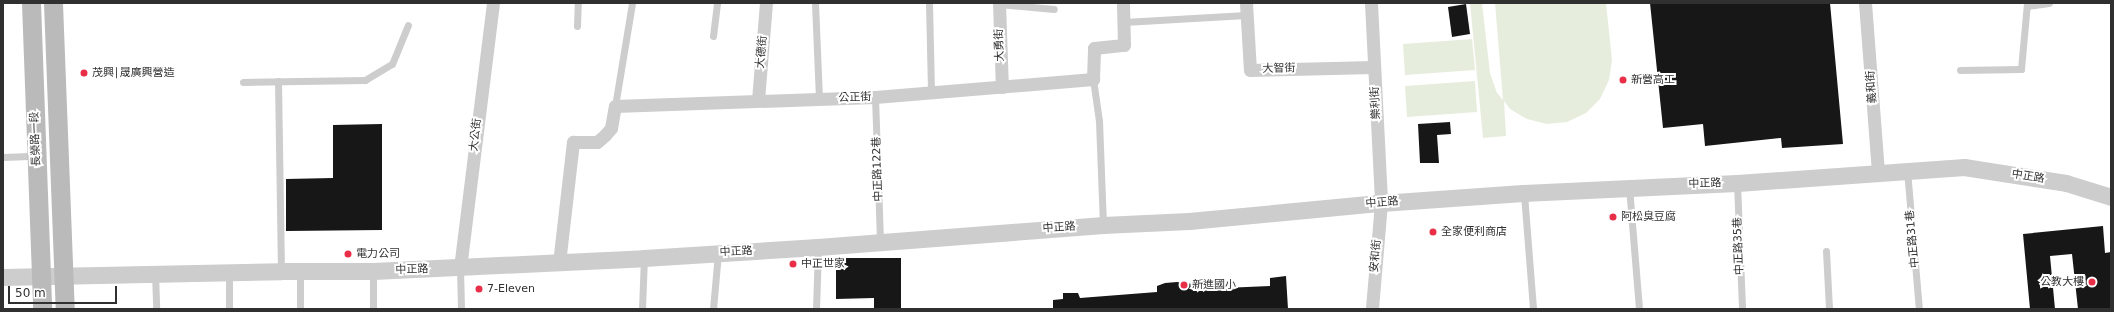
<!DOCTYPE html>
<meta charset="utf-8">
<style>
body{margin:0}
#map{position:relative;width:2114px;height:312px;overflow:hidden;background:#fff;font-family:"DejaVu Sans","Noto Sans TC",sans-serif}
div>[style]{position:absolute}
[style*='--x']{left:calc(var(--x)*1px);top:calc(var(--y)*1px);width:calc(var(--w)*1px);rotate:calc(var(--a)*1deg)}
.green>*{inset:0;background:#e7eddd}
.building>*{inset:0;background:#171717}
.service>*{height:7px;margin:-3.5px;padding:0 3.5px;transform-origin:3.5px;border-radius:3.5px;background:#cdcdcd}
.minor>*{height:13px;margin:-6.5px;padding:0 6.5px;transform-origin:6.5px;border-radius:6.5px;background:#cdcdcd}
.tertiary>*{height:17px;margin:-8.5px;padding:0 8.5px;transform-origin:8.5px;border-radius:8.5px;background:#cdcdcd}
.secondary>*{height:19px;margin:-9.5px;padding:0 9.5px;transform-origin:9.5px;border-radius:9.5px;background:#bababa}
.dots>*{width:11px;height:11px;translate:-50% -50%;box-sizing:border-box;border:2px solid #fff;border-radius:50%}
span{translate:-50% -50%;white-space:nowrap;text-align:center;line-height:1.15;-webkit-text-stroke:4px #fff;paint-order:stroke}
.street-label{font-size:11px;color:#303030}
.poi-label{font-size:11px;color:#303030}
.left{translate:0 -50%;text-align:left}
.right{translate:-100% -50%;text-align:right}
.frame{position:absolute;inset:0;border:4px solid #303030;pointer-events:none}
.scale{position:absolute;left:8px;top:286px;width:109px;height:18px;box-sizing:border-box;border:2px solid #303030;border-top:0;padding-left:5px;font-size:12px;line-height:14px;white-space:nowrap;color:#303030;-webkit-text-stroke:3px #fff;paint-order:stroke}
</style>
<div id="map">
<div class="green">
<i style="clip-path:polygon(1470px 3px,1482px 3px,1490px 73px,1497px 93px,1503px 100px,1495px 3px,1606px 3px,1612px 60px,1609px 80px,1600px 99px,1586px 113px,1567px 122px,1547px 124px,1527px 119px,1510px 109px,1504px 101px,1506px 136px,1483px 138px)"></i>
<i style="clip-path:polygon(1472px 39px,1475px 70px,1405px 75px,1403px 44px)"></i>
<i style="clip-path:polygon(1475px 81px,1477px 112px,1407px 117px,1405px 86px)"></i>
</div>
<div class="building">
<i style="clip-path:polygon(1650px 3px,1830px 3px,1843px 144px,1782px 148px,1781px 138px,1705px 146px,1703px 124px,1663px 128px)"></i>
<i style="clip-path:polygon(1466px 4px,1470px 34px,1452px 37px,1448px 7px)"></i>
<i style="clip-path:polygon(1450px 122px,1451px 134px,1437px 135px,1439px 163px,1420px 163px,1418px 124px)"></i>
<i style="clip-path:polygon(382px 124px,382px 230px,286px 231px,286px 179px,333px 178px,333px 125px)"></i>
<i style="clip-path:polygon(2103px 226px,2105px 253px,2111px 252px,2111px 309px,2078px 309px,2072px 254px,2050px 256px,2055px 309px,2030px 309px,2023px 234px)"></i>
<i style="clip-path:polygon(836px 258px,901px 258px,901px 309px,874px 309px,874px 298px,836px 299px)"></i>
<i style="clip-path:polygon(1286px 276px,1288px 309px,1053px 309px,1053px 300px,1063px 299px,1063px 293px,1078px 293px,1080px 298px,1157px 292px,1157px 286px,1165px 283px,1177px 282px,1201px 285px,1201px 289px,1270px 286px,1270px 278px)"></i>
</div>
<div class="service">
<i style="--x:815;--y:3;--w:96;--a:87.6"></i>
<i style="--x:929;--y:3;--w:89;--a:88.7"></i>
<i style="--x:999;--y:4;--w:55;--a:5.2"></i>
<i style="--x:2027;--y:6;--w:22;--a:-8"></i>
<i style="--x:1124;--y:22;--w:122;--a:-3.3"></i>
<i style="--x:577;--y:26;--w:23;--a:-88"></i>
<i style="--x:713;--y:36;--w:33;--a:-83"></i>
<i style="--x:1960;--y:70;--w:61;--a:-0.9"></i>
<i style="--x:2021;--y:69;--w:66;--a:-84.8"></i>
<i style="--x:1093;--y:79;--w:42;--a:81.9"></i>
<i style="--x:1099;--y:121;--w:103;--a:87.8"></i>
<i style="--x:278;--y:81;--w:190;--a:89.1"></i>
<i style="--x:243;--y:82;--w:122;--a:-0.9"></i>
<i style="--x:365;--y:80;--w:31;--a:-31"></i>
<i style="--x:392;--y:64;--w:42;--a:-67.7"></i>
<i style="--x:875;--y:97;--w:144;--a:88"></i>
<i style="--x:615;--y:106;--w:104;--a:-80.6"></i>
<i style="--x:3;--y:157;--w:33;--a:-2"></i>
<i style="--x:1907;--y:170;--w:140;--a:85.1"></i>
<i style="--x:1737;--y:183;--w:126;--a:87.7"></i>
<i style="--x:1629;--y:187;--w:122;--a:85.3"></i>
<i style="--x:1524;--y:194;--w:115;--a:85.5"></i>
<i style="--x:1826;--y:251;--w:58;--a:87"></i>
<i style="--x:460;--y:268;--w:41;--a:88.6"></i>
<i style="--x:300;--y:271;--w:38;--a:90"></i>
<i style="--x:373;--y:271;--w:38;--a:90"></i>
<i style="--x:155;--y:273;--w:36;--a:88"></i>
<i style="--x:229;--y:273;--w:36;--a:90"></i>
<i style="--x:642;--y:309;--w:51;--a:-87.8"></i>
<i style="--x:713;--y:309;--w:56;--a:-84.9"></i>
<i style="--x:816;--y:309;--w:61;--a:-88.1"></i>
</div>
<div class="minor">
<i style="--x:999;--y:3;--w:84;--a:88"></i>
<i style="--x:1246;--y:3;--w:67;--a:86.6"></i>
<i style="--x:1250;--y:70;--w:124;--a:-1.4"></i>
<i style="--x:1371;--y:3;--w:200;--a:87.1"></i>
<i style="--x:1381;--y:203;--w:106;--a:94.9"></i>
<i style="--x:1865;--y:3;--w:169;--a:85.6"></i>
<i style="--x:758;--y:100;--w:97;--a:-85.3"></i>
<i style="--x:559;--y:263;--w:122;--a:-83.4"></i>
<i style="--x:573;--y:142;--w:24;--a:0"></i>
<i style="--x:597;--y:142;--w:11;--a:-41"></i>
<i style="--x:605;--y:135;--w:9;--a:-49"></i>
<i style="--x:611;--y:128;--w:22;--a:-80"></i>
<i style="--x:615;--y:106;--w:260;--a:-2"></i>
<i style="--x:875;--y:97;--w:219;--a:-4.7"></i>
<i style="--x:1093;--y:79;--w:31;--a:-88"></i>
<i style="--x:1094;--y:48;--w:30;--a:-6"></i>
<i style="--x:1124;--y:45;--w:42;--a:-91.4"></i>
<i style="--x:460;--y:268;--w:267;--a:-82.9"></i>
</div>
<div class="tertiary">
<i style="--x:3;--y:277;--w:278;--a:-1.2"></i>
<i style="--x:281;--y:271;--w:92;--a:0"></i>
<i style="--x:373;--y:271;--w:271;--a:-2.7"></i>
<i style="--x:644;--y:258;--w:174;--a:-3.6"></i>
<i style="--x:818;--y:247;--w:286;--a:-4.4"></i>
<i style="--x:1103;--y:225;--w:86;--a:-2.7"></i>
<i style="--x:1189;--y:221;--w:193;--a:-5.4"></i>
<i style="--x:1381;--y:203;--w:142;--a:-4"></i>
<i style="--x:1523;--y:193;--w:214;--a:-2.7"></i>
<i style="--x:1737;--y:183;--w:228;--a:-4"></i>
<i style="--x:1964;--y:167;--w:103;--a:8.9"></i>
<i style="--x:2066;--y:183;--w:47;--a:17.3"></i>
</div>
<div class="secondary">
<i style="--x:31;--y:3;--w:306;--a:87.9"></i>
<i style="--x:53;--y:3;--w:306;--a:87.8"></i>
</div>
<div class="dots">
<i style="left:84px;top:73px;background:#e92f47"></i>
<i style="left:1623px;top:80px;background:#e92f47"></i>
<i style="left:1613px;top:217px;background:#e92f47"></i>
<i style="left:1433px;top:232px;background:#e92f47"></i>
<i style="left:348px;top:254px;background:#e92f47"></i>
<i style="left:793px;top:264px;background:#e92f47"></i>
<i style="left:2092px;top:282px;background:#e92f47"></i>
<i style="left:1184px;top:285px;background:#e92f47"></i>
<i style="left:479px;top:289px;background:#e92f47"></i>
</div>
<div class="street-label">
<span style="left:1000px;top:45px;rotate:-92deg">大勇街</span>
<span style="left:762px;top:52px;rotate:-85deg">大德街</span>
<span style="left:1279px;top:69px;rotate:-1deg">大智街</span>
<span style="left:1872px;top:87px;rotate:-94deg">義和街</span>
<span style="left:855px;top:98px;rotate:-2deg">公正街</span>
<span style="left:1376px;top:103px;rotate:-93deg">樂利街</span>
<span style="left:476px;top:135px;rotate:-83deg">大公街</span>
<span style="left:36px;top:139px;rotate:-92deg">長榮路一段</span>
<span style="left:878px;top:169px;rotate:-92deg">中正路122巷</span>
<span style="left:2028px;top:177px;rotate:9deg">中正路</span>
<span style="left:1705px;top:184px;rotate:-2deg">中正路</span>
<span style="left:1382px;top:203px;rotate:-5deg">中正路</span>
<span style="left:1059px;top:228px;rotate:-4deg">中正路</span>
<span style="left:1913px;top:239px;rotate:-95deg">中正路31巷</span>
<span style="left:1739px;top:246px;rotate:-92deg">中正路35巷</span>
<span style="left:736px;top:252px;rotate:-3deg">中正路</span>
<span style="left:1376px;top:256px;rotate:-85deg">安和街</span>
<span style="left:412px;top:270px;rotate:-2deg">中正路</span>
</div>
<div class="poi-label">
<span class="left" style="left:92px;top:73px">茂興∣晟廣興營造</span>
<span class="left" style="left:1631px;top:80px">新營高工</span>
<span class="left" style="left:1621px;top:217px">阿松臭豆腐</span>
<span class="left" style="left:1441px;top:232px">全家便利商店</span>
<span class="left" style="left:356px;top:254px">電力公司</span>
<span class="left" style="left:801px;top:264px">中正世家</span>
<span class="right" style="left:2084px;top:282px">公教大樓</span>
<span class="left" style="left:1192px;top:285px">新進國小</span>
<span class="left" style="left:487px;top:289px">7-Eleven</span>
</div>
<div class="frame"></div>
<div class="scale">50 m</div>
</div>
